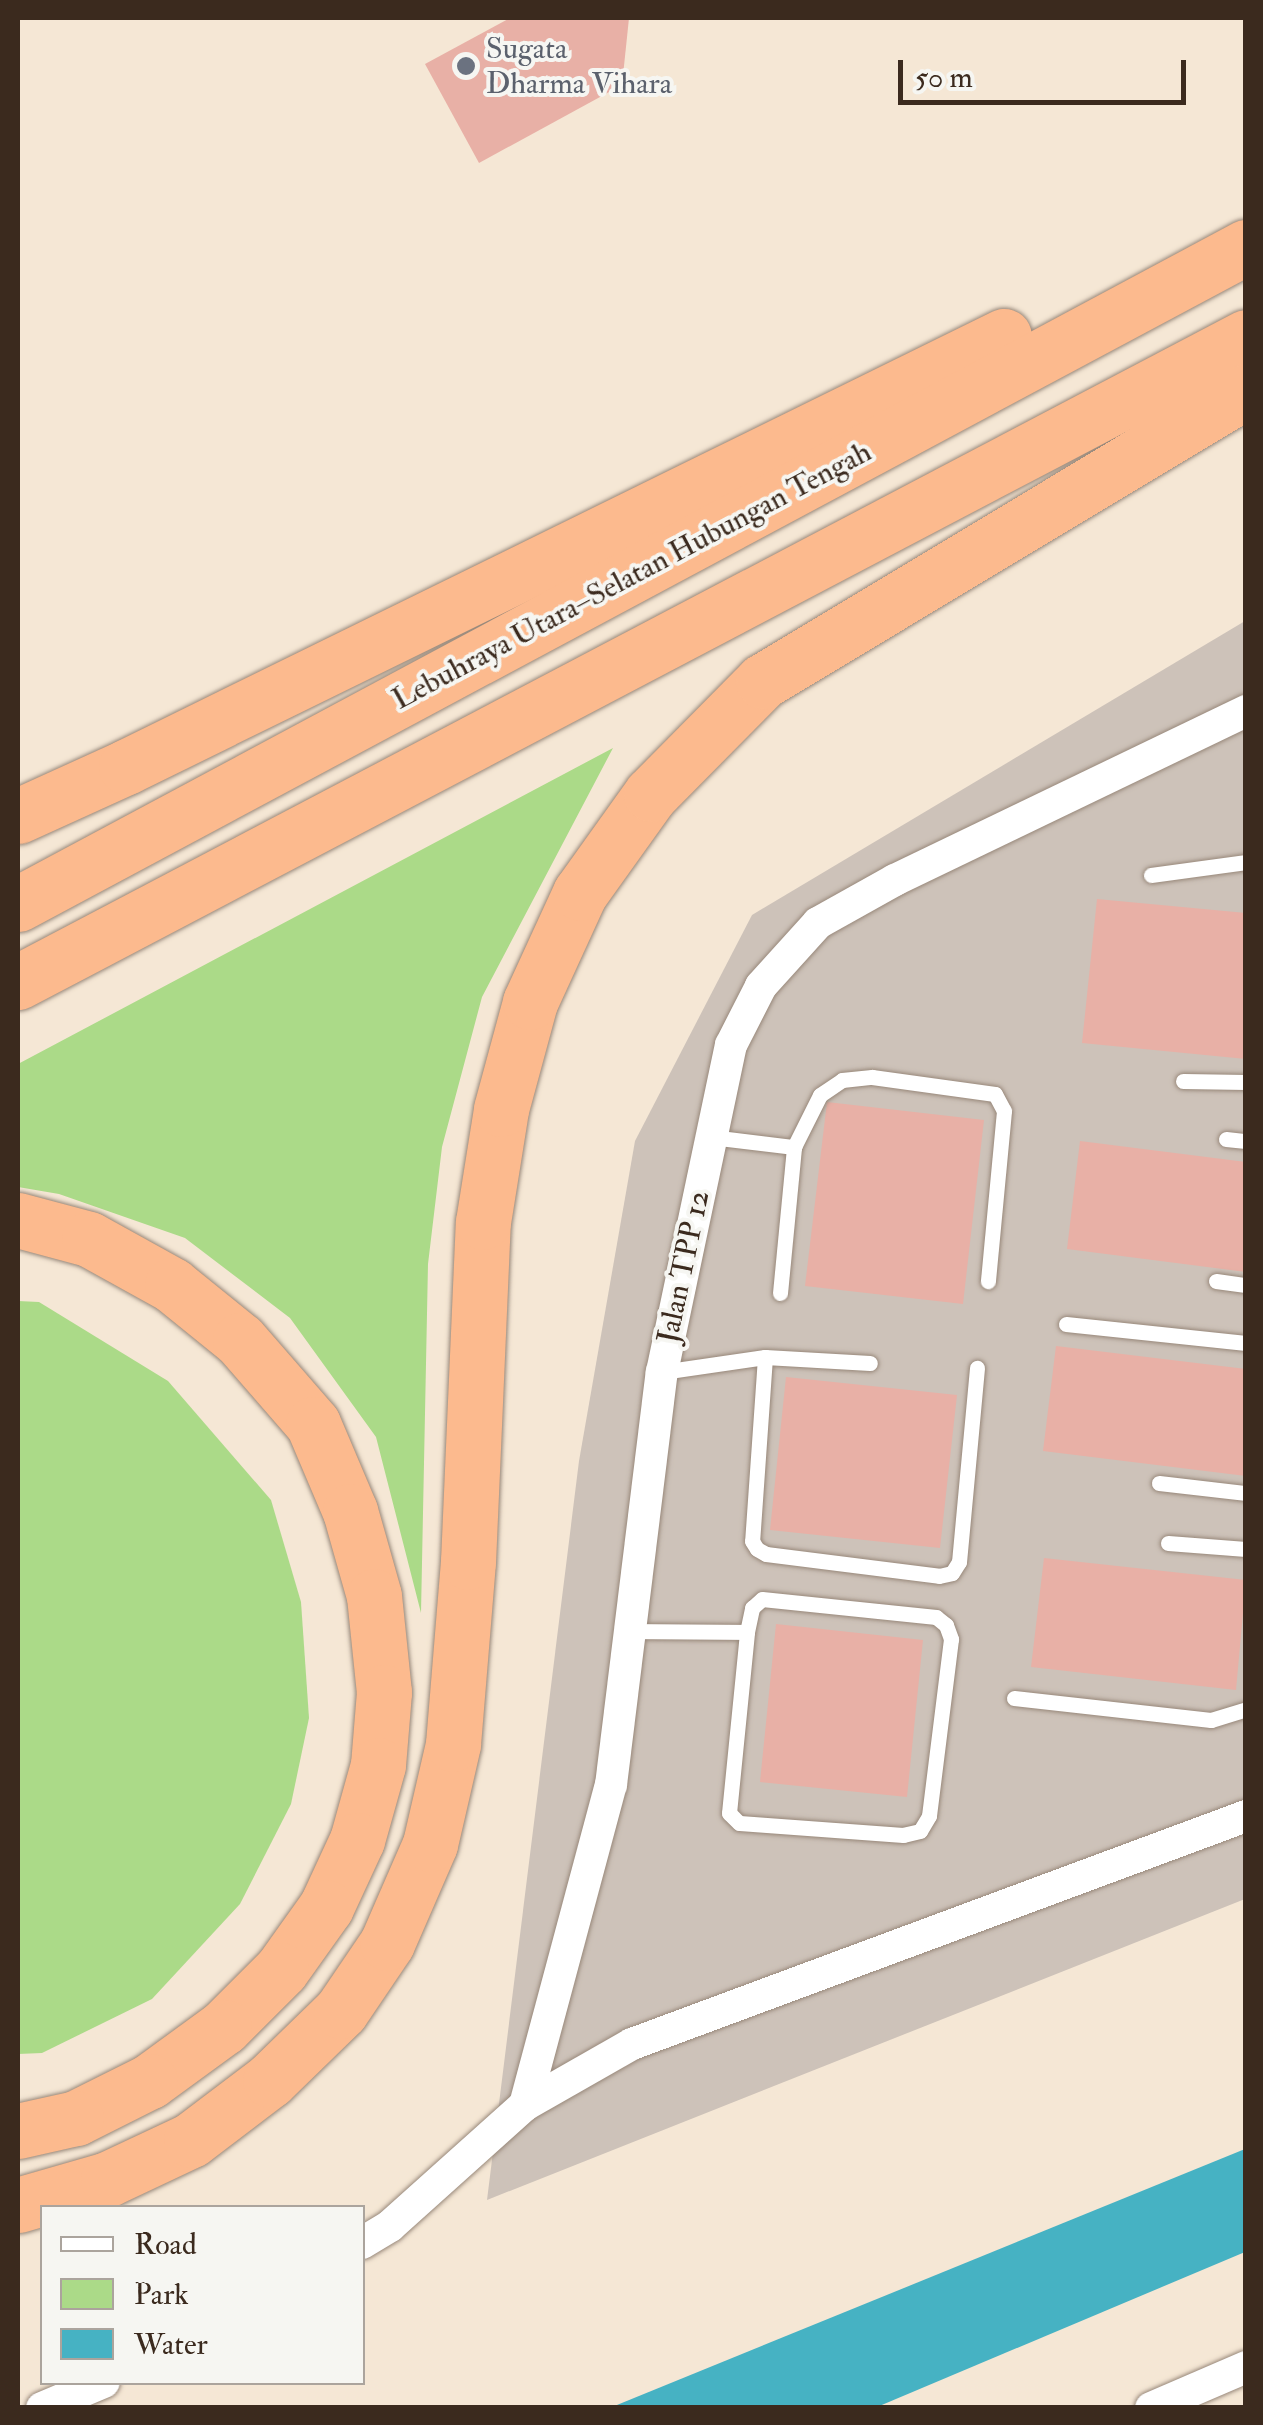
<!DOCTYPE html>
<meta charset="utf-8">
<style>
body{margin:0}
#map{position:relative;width:1263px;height:2425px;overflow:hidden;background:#f5e7d5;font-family:"IM FELL Double Pica",serif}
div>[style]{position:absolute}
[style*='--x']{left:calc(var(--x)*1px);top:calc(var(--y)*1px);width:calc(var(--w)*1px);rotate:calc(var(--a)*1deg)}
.industrial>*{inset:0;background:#cdc2b9}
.green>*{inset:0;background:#abda88}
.water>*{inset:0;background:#46b2c3}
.building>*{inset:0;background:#e8b0a6}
.roads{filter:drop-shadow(0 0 2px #98887a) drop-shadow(0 0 2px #98887a)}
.service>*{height:15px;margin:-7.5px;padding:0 7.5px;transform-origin:7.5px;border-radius:7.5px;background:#fff}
.minor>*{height:32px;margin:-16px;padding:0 16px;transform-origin:16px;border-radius:16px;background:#fff}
.motorway>*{height:55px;margin:-27.5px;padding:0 27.5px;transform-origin:27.5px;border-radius:27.5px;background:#fcba8e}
.dots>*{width:28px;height:28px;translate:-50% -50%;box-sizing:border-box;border:5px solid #f6f6f2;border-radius:50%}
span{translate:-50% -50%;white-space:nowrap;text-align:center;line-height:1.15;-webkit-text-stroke:8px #f6f6f2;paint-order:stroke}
.worship-label{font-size:30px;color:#5b616d}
.left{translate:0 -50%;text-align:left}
.street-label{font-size:30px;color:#3b2a1e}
.frame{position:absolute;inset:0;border:20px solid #3b2a1e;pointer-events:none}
.legend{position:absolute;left:40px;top:2205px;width:325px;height:180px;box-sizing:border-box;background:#f6f6f2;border:2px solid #aba49d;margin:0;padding:12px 18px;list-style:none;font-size:30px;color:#3b2a1e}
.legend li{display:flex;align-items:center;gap:20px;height:50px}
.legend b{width:50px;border:2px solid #aba49d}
.scale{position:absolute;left:898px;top:60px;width:288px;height:45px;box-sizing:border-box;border:5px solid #3b2a1e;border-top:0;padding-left:12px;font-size:30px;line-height:35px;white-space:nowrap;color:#3b2a1e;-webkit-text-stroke:8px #f6f6f2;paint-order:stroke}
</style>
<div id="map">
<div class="industrial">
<i style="clip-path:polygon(1245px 621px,1245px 1899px,487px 2200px,579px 1461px,635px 1141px,752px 915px)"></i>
</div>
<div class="green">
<i style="clip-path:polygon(613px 748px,482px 997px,442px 1147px,428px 1264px,421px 1613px,376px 1437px,290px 1318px,185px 1238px,59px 1194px,18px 1187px,18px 1064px)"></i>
<i style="clip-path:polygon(18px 1301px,39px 1302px,168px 1381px,271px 1500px,301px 1602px,309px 1718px,291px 1804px,240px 1904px,152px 1999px,42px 2053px,18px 2054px)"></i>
</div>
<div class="water">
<i style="clip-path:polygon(1245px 2149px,1245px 2252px,877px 2407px,612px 2407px)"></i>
</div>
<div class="building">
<i style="clip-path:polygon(510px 18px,629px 18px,622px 85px,479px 163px,425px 64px)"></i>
<i style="clip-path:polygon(1097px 899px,1246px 913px,1246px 1059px,1082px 1043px)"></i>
<i style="clip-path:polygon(827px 1102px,984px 1120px,963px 1304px,805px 1286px)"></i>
<i style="clip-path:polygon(1080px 1141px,1246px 1162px,1246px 1272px,1067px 1249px)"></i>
<i style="clip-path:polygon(1056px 1346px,1246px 1369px,1246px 1476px,1043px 1451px)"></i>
<i style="clip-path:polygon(786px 1377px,957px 1395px,940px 1548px,770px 1530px)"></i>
<i style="clip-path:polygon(1044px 1558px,1246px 1580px,1236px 1690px,1031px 1667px)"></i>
<i style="clip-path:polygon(776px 1624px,923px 1640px,907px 1797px,760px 1782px)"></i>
</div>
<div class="roads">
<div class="service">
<i style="--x:1151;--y:875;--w:96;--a:-7.8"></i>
<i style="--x:1183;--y:1081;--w:63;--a:0.9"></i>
<i style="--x:711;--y:1137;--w:84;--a:6.9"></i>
<i style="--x:794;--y:1147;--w:58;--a:-63.4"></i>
<i style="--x:820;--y:1095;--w:27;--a:-34"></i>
<i style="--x:842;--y:1080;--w:30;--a:-6"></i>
<i style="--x:872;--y:1077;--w:124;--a:7.9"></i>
<i style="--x:995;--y:1094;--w:19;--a:62"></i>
<i style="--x:1004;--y:1111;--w:171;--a:95.4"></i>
<i style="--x:1226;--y:1139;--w:20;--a:6"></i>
<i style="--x:1216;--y:1281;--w:30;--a:8"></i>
<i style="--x:780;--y:1293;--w:147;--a:-84.5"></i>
<i style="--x:1066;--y:1324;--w:181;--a:6"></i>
<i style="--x:765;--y:1357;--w:184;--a:94"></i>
<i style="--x:752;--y:1541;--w:9;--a:58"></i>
<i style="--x:757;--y:1549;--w:10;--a:29"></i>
<i style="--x:766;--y:1554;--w:174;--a:7.2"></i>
<i style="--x:939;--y:1576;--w:13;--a:-13"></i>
<i style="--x:952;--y:1573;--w:13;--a:-58"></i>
<i style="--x:959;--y:1562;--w:195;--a:-84.7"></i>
<i style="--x:662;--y:1372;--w:104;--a:-8.3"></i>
<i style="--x:765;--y:1357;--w:105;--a:3.3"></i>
<i style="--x:1159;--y:1483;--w:88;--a:6.6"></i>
<i style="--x:1168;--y:1543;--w:78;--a:4.4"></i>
<i style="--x:762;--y:1599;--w:175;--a:5.9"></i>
<i style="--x:936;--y:1617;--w:13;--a:39"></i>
<i style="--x:946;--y:1625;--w:15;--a:70"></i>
<i style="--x:951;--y:1639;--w:178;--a:97.1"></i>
<i style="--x:929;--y:1816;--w:17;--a:121"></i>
<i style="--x:920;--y:1831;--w:17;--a:167"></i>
<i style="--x:903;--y:1835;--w:164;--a:-175.8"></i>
<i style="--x:739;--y:1823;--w:14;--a:-135"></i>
<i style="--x:729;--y:1813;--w:182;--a:-84.3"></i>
<i style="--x:747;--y:1632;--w:25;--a:-78"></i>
<i style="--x:752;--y:1608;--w:13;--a:-42"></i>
<i style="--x:631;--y:1631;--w:116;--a:0.5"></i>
<i style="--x:1014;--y:1698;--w:198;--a:6.4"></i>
<i style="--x:1211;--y:1720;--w:37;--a:-17"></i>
</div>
<div class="minor">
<i style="--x:525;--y:2105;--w:331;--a:-75"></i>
<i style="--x:611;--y:1785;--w:416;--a:-83"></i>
<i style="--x:662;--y:1372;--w:334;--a:-78.1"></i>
<i style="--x:731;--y:1045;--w:66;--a:-63"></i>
<i style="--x:761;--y:986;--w:85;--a:-47.9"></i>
<i style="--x:818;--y:923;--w:88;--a:-29.2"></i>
<i style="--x:895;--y:880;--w:390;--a:-25.7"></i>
<i style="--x:362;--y:2243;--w:33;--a:-31"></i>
<i style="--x:390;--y:2226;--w:181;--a:-41.9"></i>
<i style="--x:525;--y:2105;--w:123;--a:-29.7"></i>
<i style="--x:632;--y:2044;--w:655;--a:-20.37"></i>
<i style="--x:42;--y:2408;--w:67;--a:-22.8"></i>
<i style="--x:1151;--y:2408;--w:103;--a:-23.3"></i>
</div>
<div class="motorway">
<i style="--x:18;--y:816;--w:119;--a:-24.4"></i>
<i style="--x:126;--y:767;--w:978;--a:-26.15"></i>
<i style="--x:18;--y:904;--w:1393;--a:-28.15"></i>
<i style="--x:18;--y:982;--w:1387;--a:-27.71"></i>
<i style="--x:18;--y:1220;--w:73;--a:15"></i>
<i style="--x:89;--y:1239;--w:95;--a:29"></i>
<i style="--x:172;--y:1285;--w:87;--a:39"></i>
<i style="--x:240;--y:1340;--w:111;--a:49"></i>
<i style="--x:313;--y:1424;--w:95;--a:67"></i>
<i style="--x:350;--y:1511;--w:88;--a:74.2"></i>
<i style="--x:374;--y:1596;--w:97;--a:84.1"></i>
<i style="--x:384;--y:1692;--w:73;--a:94.7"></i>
<i style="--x:378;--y:1765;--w:78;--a:105.6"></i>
<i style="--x:357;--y:1840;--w:74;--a:114.8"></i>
<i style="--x:326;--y:1907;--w:77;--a:125.5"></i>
<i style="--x:281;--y:1970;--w:81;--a:135"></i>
<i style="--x:224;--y:2027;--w:92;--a:143.9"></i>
<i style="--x:150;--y:2081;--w:83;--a:153.4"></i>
<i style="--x:76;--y:2118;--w:59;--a:167.4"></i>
<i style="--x:18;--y:2205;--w:94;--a:-16.1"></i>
<i style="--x:108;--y:2179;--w:92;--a:-25.2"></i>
<i style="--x:191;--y:2140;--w:99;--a:-37.2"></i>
<i style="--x:270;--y:2080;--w:99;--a:-44.2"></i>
<i style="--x:341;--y:2011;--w:82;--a:-55.9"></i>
<i style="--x:387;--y:1943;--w:108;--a:-66.5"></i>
<i style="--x:430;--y:1844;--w:103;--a:-77"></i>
<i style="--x:453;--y:1744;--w:183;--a:-85.3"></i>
<i style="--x:468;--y:1562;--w:340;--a:-87.5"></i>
<i style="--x:483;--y:1222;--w:114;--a:-80.9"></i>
<i style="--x:501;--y:1109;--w:111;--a:-74.8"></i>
<i style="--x:530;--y:1002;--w:120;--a:-65.4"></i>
<i style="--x:580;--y:893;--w:122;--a:-54.4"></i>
<i style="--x:651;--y:794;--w:159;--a:-45.3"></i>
<i style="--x:763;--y:681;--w:563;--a:-30.98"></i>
</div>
</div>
<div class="dots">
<i style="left:466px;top:66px;background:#6b7280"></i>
</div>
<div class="worship-label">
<span class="left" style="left:486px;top:66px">Sugata<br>Dharma Vihara</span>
</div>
<div class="street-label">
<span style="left:632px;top:576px;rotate:-28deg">Lebuhraya Utara–Selatan Hubungan Tengah</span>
<span style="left:684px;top:1267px;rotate:-78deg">Jalan TPP 12</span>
</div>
<div class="frame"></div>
<ul class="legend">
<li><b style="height:12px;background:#fff"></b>Road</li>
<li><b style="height:28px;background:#abda88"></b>Park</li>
<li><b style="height:28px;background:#46b2c3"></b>Water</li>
</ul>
<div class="scale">50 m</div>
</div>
